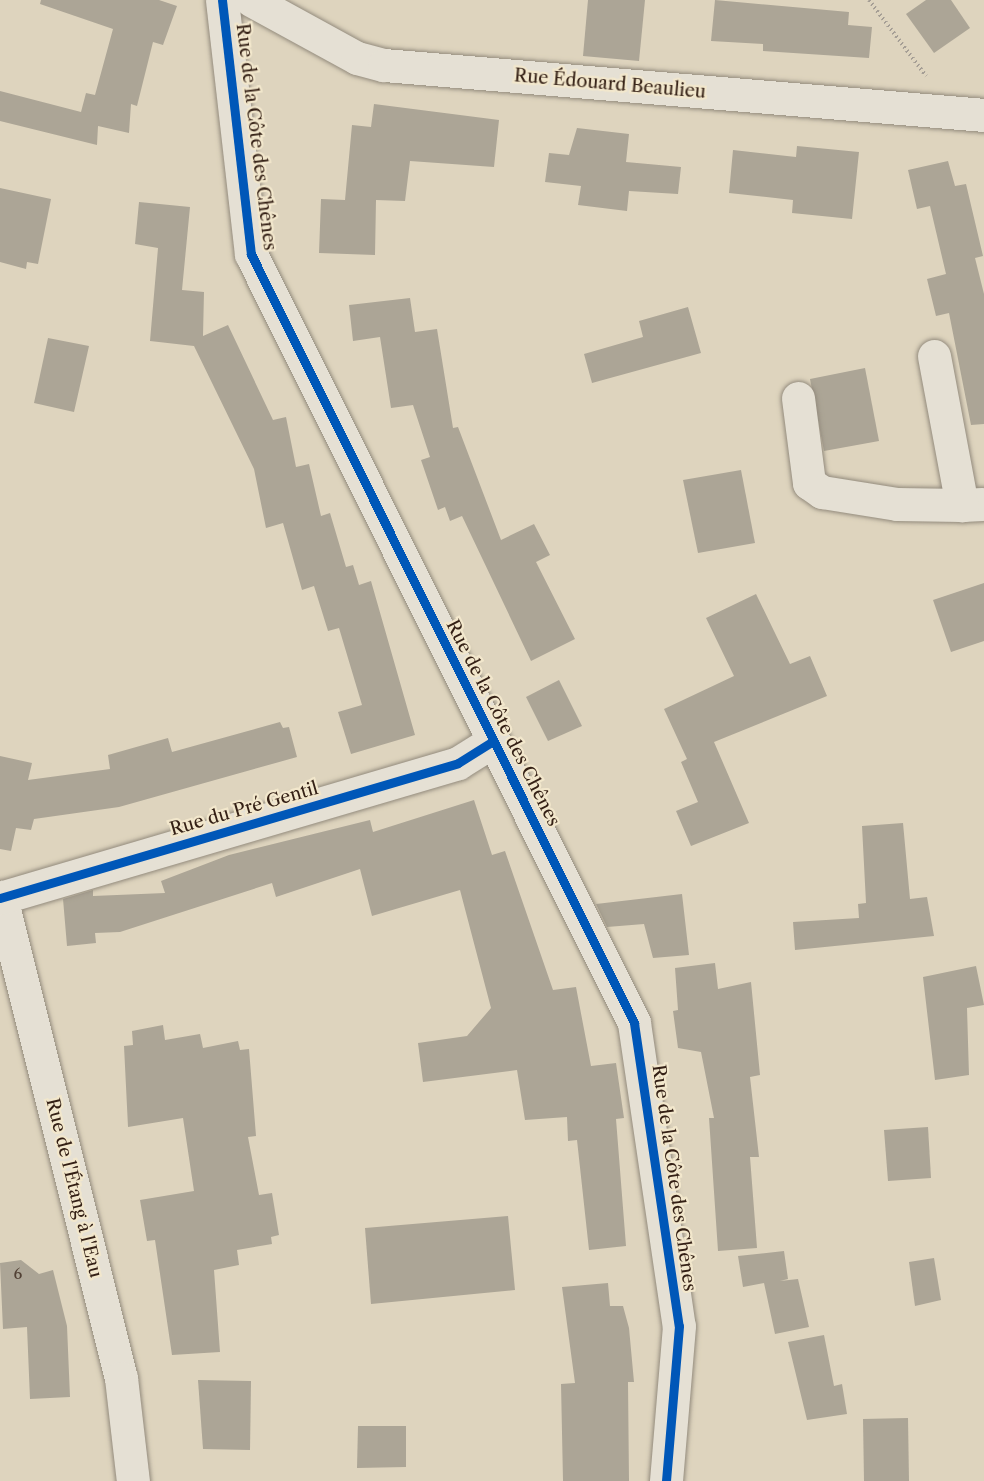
<!DOCTYPE html>
<meta charset="utf-8">
<style>
body{margin:0}
#map{position:relative;width:984px;height:1481px;overflow:hidden;background:#ded4be;font-family:"Libre Caslon Text",serif}
div>[style]{position:absolute}
[style*='--x']{left:calc(var(--x)*1px);top:calc(var(--y)*1px);width:calc(var(--w)*1px);rotate:calc(var(--a)*1deg)}
.building>*{inset:0;background:#aca596}
.path>*{height:4px;margin-top:-2px;transform-origin:0;background:repeating-linear-gradient(90deg,#a59e95 0 1.5px,transparent 0 4.5px)}
.roads{filter:drop-shadow(0 0 2px #938b7d) drop-shadow(0 0 2px #938b7d)}
.minor>*{height:33px;margin:-16.5px;padding:0 16.5px;transform-origin:16.5px;border-radius:16.5px;background:#e5e0d4}
.cycleway>*{height:9px;margin:-4.5px;padding:0 4.5px;transform-origin:4.5px;border-radius:4.5px;background:#0057b8}
span{translate:-50% -50%;white-space:nowrap;text-align:center;line-height:1.15;-webkit-text-stroke:4.5px #f2e7cc;paint-order:stroke}
.number-label{font-size:15px;color:#524135}
.number-label span{-webkit-text-stroke-width:0}
.street-label{font-size:18px;color:#342015}
</style>
<div id="map">
<div class="building">
<i style="clip-path:polygon(41px 0,159px 0,177px 6px,163px 45px,153px 42px,137px 106px,131px 104px,129px 133px,98px 126px,97px 145px,0 121px,0 91px,81px 112px,86px 93px,95px 95px,113px 29px,40px 4px)"></i>
<i style="clip-path:polygon(588px 0,645px 0,639px 61px,583px 56px)"></i>
<i style="clip-path:polygon(715px 0,849px 12px,848px 25px,872px 27px,869px 58px,763px 51px,763px 44px,711px 41px)"></i>
<i style="clip-path:polygon(926px 0,951px 0,970px 28px,934px 53px,906px 14px)"></i>
<i style="clip-path:polygon(374px 104px,499px 120px,494px 167px,410px 161px,405px 201px,376px 200px,375px 255px,319px 253px,321px 199px,345px 200px,352px 125px,371px 127px)"></i>
<i style="clip-path:polygon(577px 128px,629px 134px,626px 162px,681px 167px,678px 194px,629px 191px,627px 211px,578px 205px,581px 186px,545px 182px,549px 153px,569px 155px)"></i>
<i style="clip-path:polygon(797px 146px,859px 152px,852px 219px,792px 213px,793px 200px,729px 193px,733px 150px,796px 157px)"></i>
<i style="clip-path:polygon(948px 161px,955px 186px,966px 184px,983px 256px,975px 258px,984px 294px,984px 424px,971px 425px,949px 313px,936px 316px,927px 279px,946px 274px,930px 206px,917px 209px,908px 170px)"></i>
<i style="clip-path:polygon(0 188px,51px 199px,38px 264px,27px 262px,26px 269px,0 262px)"></i>
<i style="clip-path:polygon(139px 202px,190px 207px,182px 290px,204px 292px,203px 336px,228px 325px,273px 420px,286px 417px,296px 467px,309px 464px,321px 516px,330px 513px,346px 567px,353px 565px,359px 585px,371px 581px,415px 735px,351px 754px,338px 712px,362px 705px,339px 628px,328px 631px,314px 586px,302px 590px,283px 523px,266px 528px,254px 469px,194px 346px,150px 341px,158px 248px,135px 244px)"></i>
<i style="clip-path:polygon(410px 298px,415px 332px,437px 329px,453px 428px,458px 427px,501px 540px,534px 524px,550px 555px,536px 562px,575px 639px,531px 661px,462px 516px,450px 521px,445px 507px,438px 510px,421px 460px,430px 457px,413px 405px,391px 408px,380px 337px,353px 341px,349px 305px)"></i>
<i style="clip-path:polygon(688px 307px,701px 353px,592px 383px,584px 354px,643px 337px,639px 321px)"></i>
<i style="clip-path:polygon(48px 338px,89px 346px,74px 412px,34px 403px)"></i>
<i style="clip-path:polygon(865px 368px,879px 441px,824px 451px,810px 379px)"></i>
<i style="clip-path:polygon(741px 470px,755px 543px,698px 553px,683px 480px)"></i>
<i style="clip-path:polygon(984px 583px,984px 641px,951px 652px,933px 600px)"></i>
<i style="clip-path:polygon(756px 594px,790px 664px,810px 656px,827px 696px,714px 742px,749px 823px,691px 846px,676px 811px,698px 802px,681px 762px,687px 759px,664px 709px,734px 676px,706px 618px)"></i>
<i style="clip-path:polygon(559px 680px,582px 726px,548px 741px,526px 697px)"></i>
<i style="clip-path:polygon(280px 722px,283px 728px,289px 727px,297px 757px,119px 807px,34px 819px,31px 830px,16px 828px,11px 851px,0 849px,0 756px,32px 763px,28px 780px,110px 769px,108px 755px,168px 738px,172px 752px)"></i>
<i style="clip-path:polygon(474px 800px,492px 855px,505px 851px,553px 990px,576px 987px,591px 1066px,616px 1063px,624px 1118px,616px 1119px,626px 1246px,589px 1250px,577px 1140px,568px 1141px,567px 1117px,525px 1120px,517px 1070px,423px 1082px,418px 1043px,467px 1036px,491px 1008px,460px 890px,372px 916px,360px 869px,276px 897px,272px 883px,120px 932px,95px 933px,96px 943px,67px 946px,63px 899px,93px 890px,93px 896px,165px 893px,161px 881px,229px 855px,370px 820px,373px 832px)"></i>
<i style="clip-path:polygon(903px 823px,910px 899px,927px 897px,934px 936px,795px 950px,793px 922px,859px 918px,858px 904px,866px 903px,862px 826px)"></i>
<i style="clip-path:polygon(682px 894px,689px 955px,653px 958px,644px 924px,607px 927px,596px 904px)"></i>
<i style="clip-path:polygon(715px 963px,718px 989px,751px 982px,760px 1075px,750px 1077px,759px 1157px,750px 1157px,757px 1248px,718px 1251px,709px 1118px,714px 1118px,701px 1052px,678px 1048px,673px 1011px,678px 1010px,675px 968px)"></i>
<i style="clip-path:polygon(976px 966px,984px 1005px,967px 1008px,969px 1075px,935px 1080px,923px 977px)"></i>
<i style="clip-path:polygon(163px 1025px,165px 1040px,200px 1034px,203px 1048px,238px 1041px,240px 1050px,249px 1049px,256px 1136px,248px 1137px,259px 1195px,272px 1193px,279px 1235px,271px 1237px,272px 1244px,237px 1250px,239px 1265px,214px 1270px,220px 1352px,172px 1355px,155px 1240px,147px 1241px,140px 1200px,194px 1191px,183px 1118px,128px 1127px,124px 1046px,133px 1045px,132px 1031px)"></i>
<i style="clip-path:polygon(928px 1127px,931px 1178px,888px 1181px,884px 1130px)"></i>
<i style="clip-path:polygon(508px 1216px,515px 1290px,371px 1304px,365px 1228px)"></i>
<i style="clip-path:polygon(784px 1251px,788px 1279px,780px 1281px,798px 1279px,809px 1327px,775px 1334px,764px 1283px,743px 1287px,738px 1256px)"></i>
<i style="clip-path:polygon(934px 1258px,941px 1300px,915px 1306px,909px 1262px)"></i>
<i style="clip-path:polygon(21px 1260px,39px 1274px,53px 1270px,67px 1326px,70px 1397px,30px 1399px,27px 1327px,3px 1329px,0 1263px)"></i>
<i style="clip-path:polygon(608px 1283px,610px 1306px,623px 1306px,629px 1328px,634px 1382px,628px 1382px,629px 1481px,563px 1481px,561px 1384px,575px 1383px,562px 1287px)"></i>
<i style="clip-path:polygon(824px 1335px,834px 1386px,842px 1384px,847px 1414px,807px 1420px,788px 1342px)"></i>
<i style="clip-path:polygon(198px 1380px,251px 1381px,250px 1450px,203px 1449px)"></i>
<i style="clip-path:polygon(908px 1418px,909px 1481px,864px 1481px,863px 1419px)"></i>
<i style="clip-path:polygon(358px 1426px,406px 1426px,406px 1467px,357px 1468px)"></i>
</div>
<div class="path">
<i style="--x:869;--y:0;--w:95;--a:53.1"></i>
</div>
<div class="roads">
<div class="minor">
<i style="--x:222;--y:0;--w:256;--a:83.5"></i>
<i style="--x:251;--y:254;--w:859;--a:63.52"></i>
<i style="--x:634;--y:1023;--w:306;--a:81.6"></i>
<i style="--x:679;--y:1326;--w:156;--a:94.8"></i>
<i style="--x:251;--y:0;--w:121;--a:28.7"></i>
<i style="--x:357;--y:58;--w:28;--a:15"></i>
<i style="--x:384;--y:65;--w:602;--a:4.76"></i>
<i style="--x:934;--y:356;--w:152;--a:79.4"></i>
<i style="--x:962;--y:505;--w:20;--a:-3"></i>
<i style="--x:798;--y:398;--w:86;--a:82.6"></i>
<i style="--x:809;--y:483;--w:16;--a:35"></i>
<i style="--x:822;--y:492;--w:76;--a:9.1"></i>
<i style="--x:897;--y:504;--w:65;--a:0.9"></i>
<i style="--x:1;--y:897;--w:496;--a:76"></i>
<i style="--x:121;--y:1378;--w:104;--a:83.4"></i>
<i style="--x:0;--y:898;--w:477;--a:-16.4"></i>
<i style="--x:458;--y:763;--w:40;--a:-32"></i>
</div>
</div>
<div class="cycleway">
<i style="--x:222;--y:0;--w:256;--a:83.5"></i>
<i style="--x:251;--y:254;--w:859;--a:63.52"></i>
<i style="--x:634;--y:1023;--w:306;--a:81.6"></i>
<i style="--x:679;--y:1326;--w:156;--a:94.8"></i>
<i style="--x:0;--y:898;--w:477;--a:-16.4"></i>
<i style="--x:458;--y:763;--w:40;--a:-32"></i>
</div>
<div class="number-label">
<span style="left:18px;top:1274px">6</span>
</div>
<div class="street-label">
<span style="left:610px;top:84px;rotate:5deg">Rue Édouard Beaulieu</span>
<span style="left:256px;top:137px;rotate:83deg">Rue de la Côte des Chênes</span>
<span style="left:503px;top:723px;rotate:63deg">Rue de la Côte des Chênes</span>
<span style="left:244px;top:809px;rotate:-16deg">Rue du Pré Gentil</span>
<span style="left:674px;top:1178px;rotate:82deg">Rue de la Côte des Chênes</span>
<span style="left:74px;top:1188px;rotate:76deg">Rue de l'Étang à l'Eau</span>
</div>
</div>
